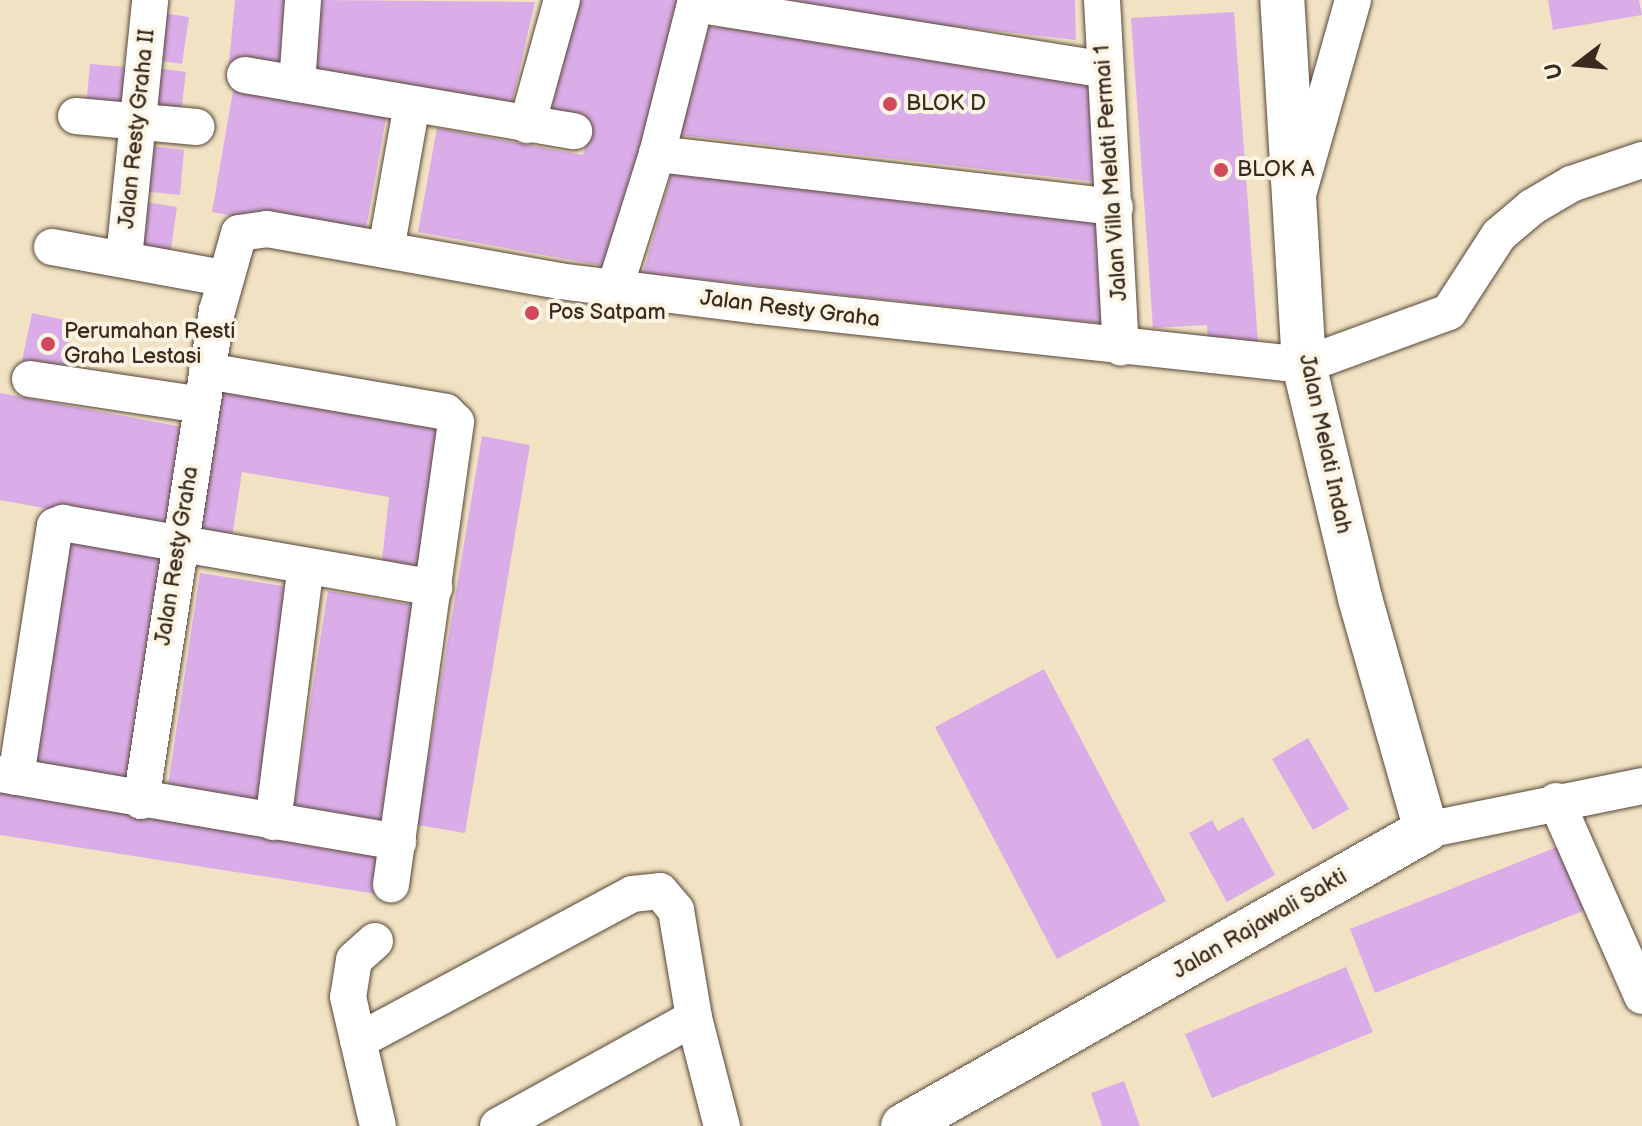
<!DOCTYPE html>
<style>
body{margin:0}
#map{position:relative;width:1642px;height:1126px;overflow:hidden;background:#f1e2c3;font-family:"Balsamiq Sans",sans-serif}
div>[style]{position:absolute}
[style*='--x']{left:calc(var(--x)*1px);top:calc(var(--y)*1px);width:calc(var(--w)*1px);rotate:calc(var(--a)*1deg)}
.building>*{inset:0;background:#dbade8}
.roads{filter:drop-shadow(0 0 2px #564637) drop-shadow(0 0 2px #564637)}
.minor>*{height:36px;margin:-18px;padding:0 18px;transform-origin:18px;border-radius:18px;background:#fff}
.major>*{height:44px;margin:-22px;padding:0 22px;transform-origin:22px;border-radius:22px;background:#fff}
.dots>*{width:22px;height:22px;translate:-50% -50%;box-sizing:border-box;border:4px solid #fcf5e5;border-radius:50%}
span{translate:-50% -50%;white-space:nowrap;text-align:center;line-height:1.15;-webkit-text-stroke:8px #fcf5e5;paint-order:stroke}
.poi-label{font-size:22px;color:#3b2a1e}
.left{translate:0 -50%;text-align:left}
.street-label{font-size:22px;color:#3b2a1e}
.north{position:absolute;left:1538px;top:24px;width:80px;height:80px;-webkit-text-stroke:6px #fcf5e5;paint-order:stroke;rotate:254deg;font-size:22px;font-weight:700;line-height:32px;text-align:center;color:#3b2a1e}
.north::after{content:'';display:block;margin:auto;width:28px;height:36px;background:#3b2a1e;clip-path:polygon(50% 0,100% 100%,50% 72%,0 100%)}
</style>
<div id="map">
<div class="building">
<i style="clip-path:polygon(235px 0,292px 0,285px 69px,229px 63px)"></i>
<i style="clip-path:polygon(319px 0,535px 2px,511px 107px,308px 71px)"></i>
<i style="clip-path:polygon(578px 0,682px 0,609px 267px,418px 232px,437px 128px,583px 155px,590px 124px,550px 115px)"></i>
<i style="clip-path:polygon(736px 0,1075px 0,1076px 40px,736px 2px)"></i>
<i style="clip-path:polygon(1548px 0,1639px 0,1642px 15px,1553px 30px)"></i>
<i style="clip-path:polygon(156px 12px,189px 17px,182px 64px,149px 59px)"></i>
<i style="clip-path:polygon(1234px 12px,1258px 342px,1208px 345px,1207px 325px,1153px 328px,1131px 18px)"></i>
<i style="clip-path:polygon(709px 26px,1091px 73px,1098px 182px,679px 135px)"></i>
<i style="clip-path:polygon(90px 64px,127px 67px,123px 109px,86px 106px)"></i>
<i style="clip-path:polygon(150px 67px,186px 72px,181px 112px,145px 107px)"></i>
<i style="clip-path:polygon(234px 85px,387px 113px,364px 240px,212px 212px)"></i>
<i style="clip-path:polygon(145px 145px,184px 150px,180px 195px,141px 191px)"></i>
<i style="clip-path:polygon(673px 169px,1102px 219px,1104px 324px,643px 273px)"></i>
<i style="clip-path:polygon(139px 201px,177px 207px,170px 256px,132px 250px)"></i>
<i style="clip-path:polygon(525px 302px,542px 305px,539px 323px,522px 320px)"></i>
<i style="clip-path:polygon(32px 313px,74px 322px,64px 375px,21px 366px)"></i>
<i style="clip-path:polygon(215px 389px,444px 429px,420px 576px,381px 569px,389px 497px,242px 472px,231px 544px,192px 537px)"></i>
<i style="clip-path:polygon(0 393px,183px 427px,164px 530px,0 500px)"></i>
<i style="clip-path:polygon(482px 436px,530px 445px,465px 833px,417px 825px)"></i>
<i style="clip-path:polygon(61px 540px,165px 556px,131px 787px,26px 772px)"></i>
<i style="clip-path:polygon(200px 573px,296px 588px,263px 806px,167px 792px)"></i>
<i style="clip-path:polygon(328px 591px,419px 606px,384px 825px,293px 810px)"></i>
<i style="clip-path:polygon(1044px 669px,1166px 901px,1057px 959px,935px 727px)"></i>
<i style="clip-path:polygon(1308px 738px,1349px 809px,1313px 830px,1272px 759px)"></i>
<i style="clip-path:polygon(0 790px,383px 849px,376px 894px,0 835px)"></i>
<i style="clip-path:polygon(1243px 817px,1275px 875px,1227px 902px,1189px 833px,1212px 820px,1218px 831px)"></i>
<i style="clip-path:polygon(1567px 843px,1593px 907px,1375px 993px,1350px 929px)"></i>
<i style="clip-path:polygon(1346px 967px,1373px 1032px,1212px 1098px,1185px 1034px)"></i>
<i style="clip-path:polygon(1124px 1081px,1140px 1126px,1102px 1126px,1091px 1093px)"></i>
</div>
<div class="roads">
<div class="minor">
<i style="--x:1102;--y:0;--w:348;--a:86.9"></i>
<i style="--x:695;--y:4;--w:413;--a:9.1"></i>
<i style="--x:245;--y:75;--w:334;--a:9.7"></i>
<i style="--x:297;--y:84;--w:84;--a:-85.9"></i>
<i style="--x:76;--y:116;--w:121;--a:5.2"></i>
<i style="--x:527;--y:125;--w:130;--a:-74.4"></i>
<i style="--x:657;--y:154;--w:461;--a:6.6"></i>
<i style="--x:1299;--y:191;--w:198;--a:-74.2"></i>
<i style="--x:52;--y:247;--w:174;--a:10.3"></i>
<i style="--x:386;--y:250;--w:148;--a:-79.9"></i>
<i style="--x:124;--y:258;--w:259;--a:-84.2"></i>
<i style="--x:615;--y:287;--w:139;--a:-72.5"></i>
<i style="--x:657;--y:154;--w:159;--a:-75.8"></i>
<i style="--x:207;--y:371;--w:242;--a:9.7"></i>
<i style="--x:446;--y:412;--w:14;--a:45"></i>
<i style="--x:456;--y:422;--w:467;--a:98"></i>
<i style="--x:30;--y:379;--w:173;--a:8.6"></i>
<i style="--x:0;--y:774;--w:404;--a:9.7"></i>
<i style="--x:16;--y:777;--w:254;--a:-81.2"></i>
<i style="--x:55;--y:526;--w:9;--a:-21"></i>
<i style="--x:63;--y:523;--w:377;--a:9.9"></i>
<i style="--x:141;--y:801;--w:496;--a:-81.2"></i>
<i style="--x:217;--y:311;--w:81;--a:-74.2"></i>
<i style="--x:239;--y:233;--w:28;--a:-8"></i>
<i style="--x:267;--y:229;--w:297;--a:10.1"></i>
<i style="--x:559;--y:281;--w:203;--a:7.1"></i>
<i style="--x:760;--y:306;--w:547;--a:6.19"></i>
<i style="--x:1304;--y:365;--w:154;--a:-20.1"></i>
<i style="--x:1449;--y:312;--w:92;--a:-57"></i>
<i style="--x:1499;--y:235;--w:43;--a:-40.3"></i>
<i style="--x:1532;--y:207;--w:45;--a:-30.5"></i>
<i style="--x:1571;--y:184;--w:75;--a:-18.7"></i>
<i style="--x:1556;--y:801;--w:213;--a:66.2"></i>
<i style="--x:273;--y:822;--w:258;--a:-82.7"></i>
<i style="--x:1426;--y:830;--w:220;--a:-11.5"></i>
<i style="--x:375;--y:941;--w:28;--a:138"></i>
<i style="--x:354;--y:960;--w:37;--a:99"></i>
<i style="--x:348;--y:997;--w:132;--a:76.9"></i>
<i style="--x:358;--y:1041;--w:311;--a:-28.2"></i>
<i style="--x:632;--y:894;--w:28;--a:-6"></i>
<i style="--x:660;--y:891;--w:25;--a:50"></i>
<i style="--x:676;--y:910;--w:109;--a:80.5"></i>
<i style="--x:694;--y:1018;--w:112;--a:75.5"></i>
<i style="--x:498;--y:1126;--w:224;--a:-28.9"></i>
</div>
<div class="major">
<i style="--x:903;--y:1126;--w:601;--a:-29.51"></i>
<i style="--x:1426;--y:830;--w:241;--a:-105.9"></i>
<i style="--x:1360;--y:598;--w:240;--a:-103.5"></i>
<i style="--x:1304;--y:365;--w:366;--a:-93.4"></i>
</div>
</div>
<div class="dots">
<i style="left:890px;top:104px;background:#d1495b"></i>
<i style="left:1221px;top:170px;background:#d1495b"></i>
<i style="left:532px;top:313px;background:#d1495b"></i>
<i style="left:48px;top:344px;background:#d1495b"></i>
</div>
<div class="poi-label">
<span class="left" style="left:906px;top:104px">BLOK D</span>
<span class="left" style="left:1237px;top:170px">BLOK A</span>
<span class="left" style="left:548px;top:313px">Pos Satpam</span>
<span class="left" style="left:64px;top:344px">Perumahan Resti<br>Graha Lestasi</span>
</div>
<div class="street-label">
<span style="left:137px;top:129px;rotate:-84deg">Jalan Resty Graha II</span>
<span style="left:1111px;top:173px;rotate:-94deg">Jalan Villa Melati Permai 1</span>
<span style="left:790px;top:309px;rotate:7deg">Jalan Resty Graha</span>
<span style="left:1325px;top:444px;rotate:78deg">Jalan Melati Indah</span>
<span style="left:177px;top:556px;rotate:-81deg">Jalan Resty Graha</span>
<span style="left:1260px;top:924px;rotate:-30deg">Jalan Rajawali Sakti</span>
</div>
<div class="north">U</div>
</div>
